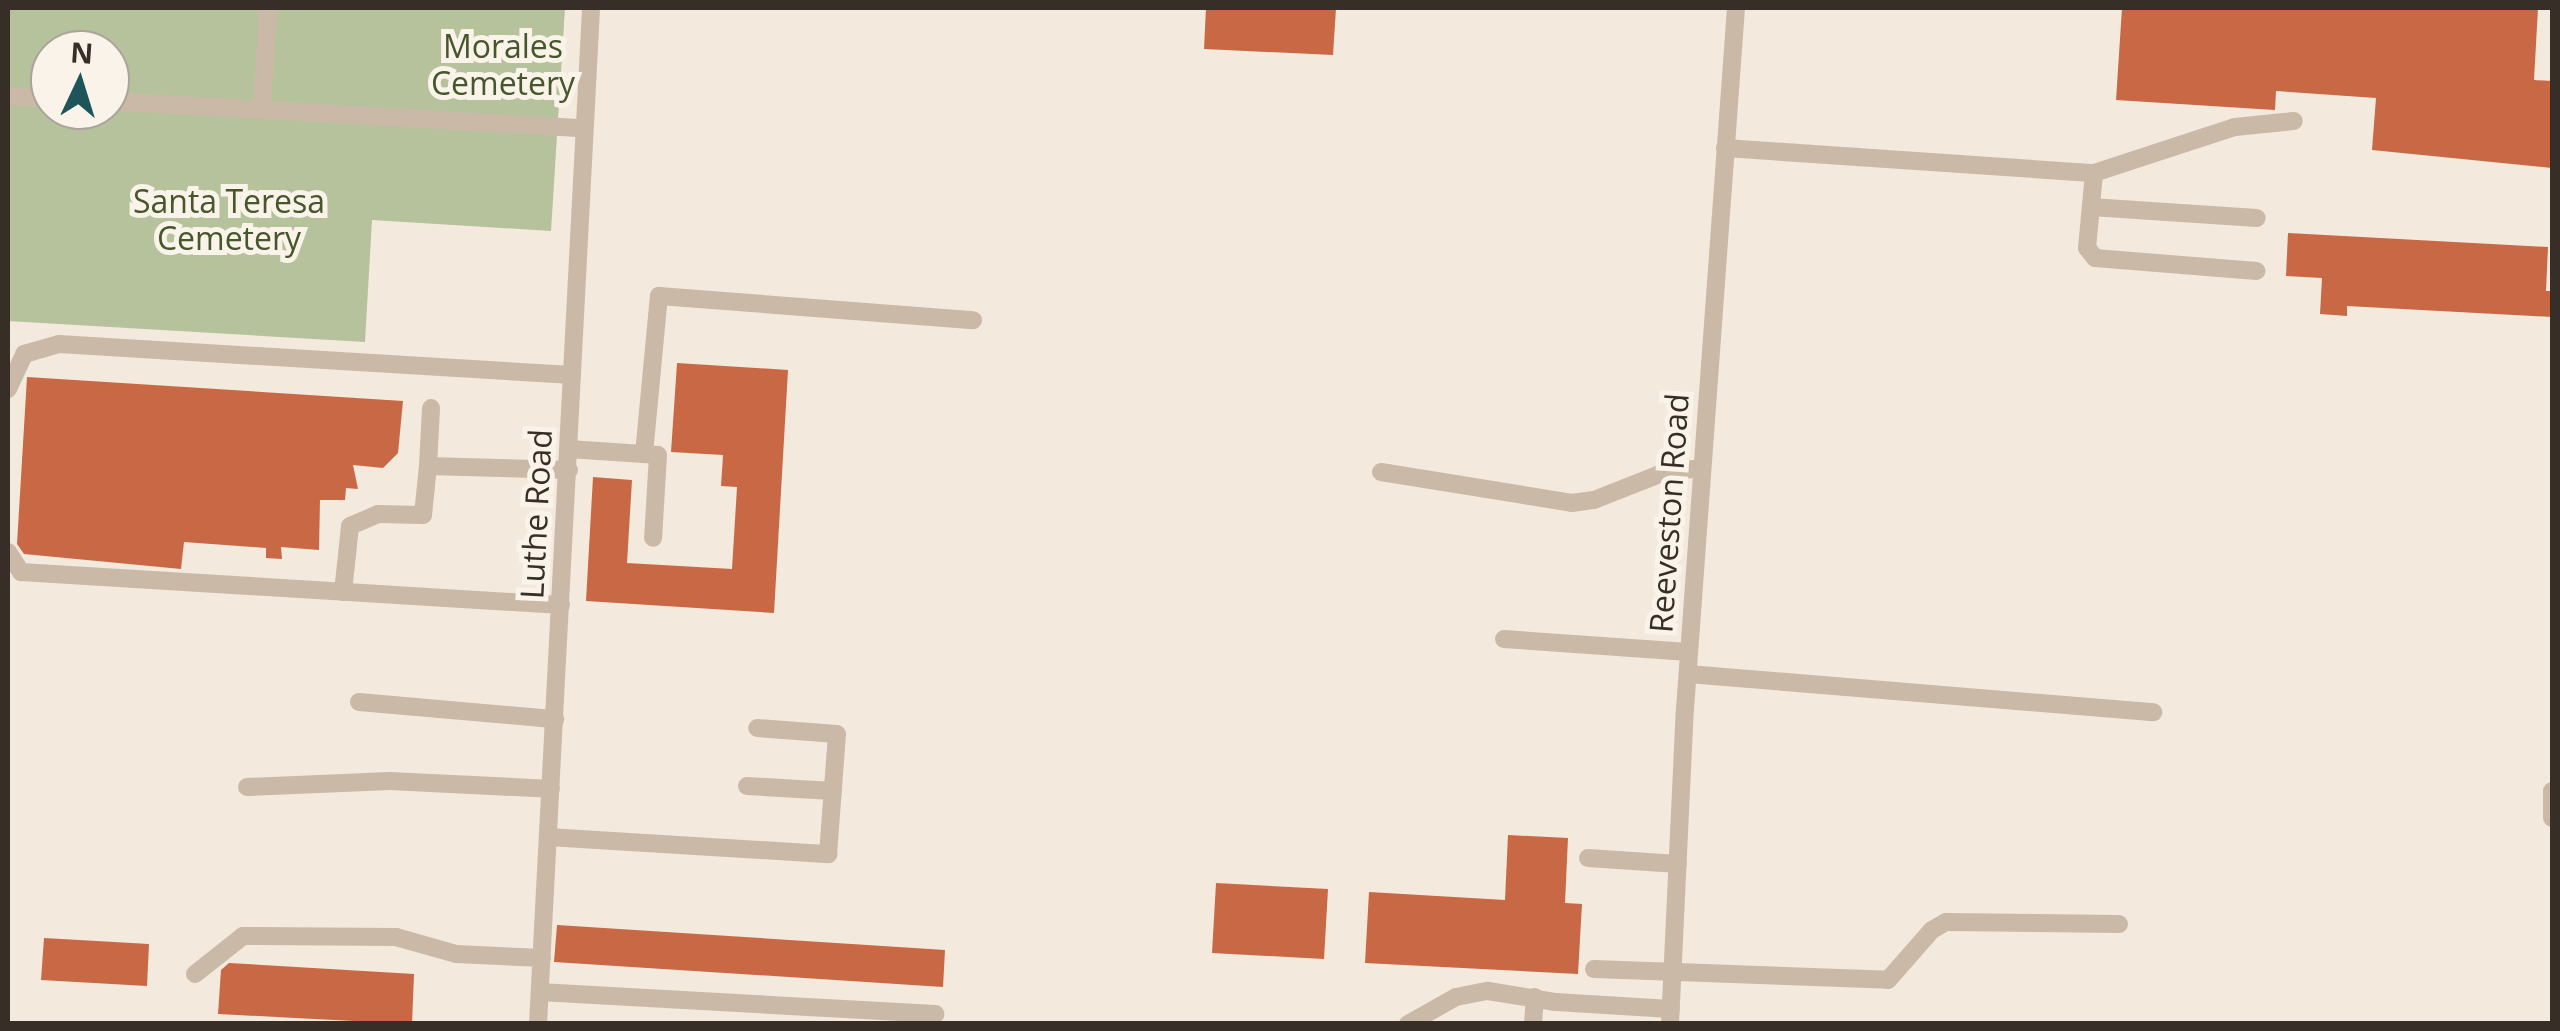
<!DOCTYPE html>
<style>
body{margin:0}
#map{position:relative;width:2560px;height:1031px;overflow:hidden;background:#f3e9dd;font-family:"Open Sans",sans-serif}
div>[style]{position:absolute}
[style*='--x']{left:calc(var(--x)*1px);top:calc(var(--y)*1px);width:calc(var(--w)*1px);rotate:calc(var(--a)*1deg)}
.green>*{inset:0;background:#b5c29c}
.building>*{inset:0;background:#c96845}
.minor>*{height:18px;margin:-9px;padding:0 9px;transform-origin:9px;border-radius:9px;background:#cbb9a8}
span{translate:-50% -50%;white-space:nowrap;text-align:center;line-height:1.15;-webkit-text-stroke:10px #faf3e9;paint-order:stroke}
.park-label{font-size:32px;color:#46572c}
.street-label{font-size:32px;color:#382e28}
.frame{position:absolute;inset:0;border:10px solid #382e28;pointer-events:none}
.north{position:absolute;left:30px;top:30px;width:100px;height:100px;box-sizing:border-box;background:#faf3e9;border:2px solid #aca49c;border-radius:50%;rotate:4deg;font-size:28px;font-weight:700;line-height:40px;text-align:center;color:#382e28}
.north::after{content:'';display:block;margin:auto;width:35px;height:45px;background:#1d555b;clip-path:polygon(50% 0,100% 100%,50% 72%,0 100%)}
</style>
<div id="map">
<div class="green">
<i style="clip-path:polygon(evenodd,8px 8px,565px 8px,551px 231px,372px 220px,365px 342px,8px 321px,8px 8px,50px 50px,110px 50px,110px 110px,50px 110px,50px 50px)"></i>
</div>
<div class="building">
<i style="clip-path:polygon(1206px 8px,1336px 8px,1333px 55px,1204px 49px)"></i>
<i style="clip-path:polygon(2122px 8px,2538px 8px,2534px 80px,2552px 81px,2552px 168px,2372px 150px,2376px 98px,2276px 91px,2275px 110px,2116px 100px)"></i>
<i style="clip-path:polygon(2288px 233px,2548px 247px,2546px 291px,2552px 291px,2552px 317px,2347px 306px,2347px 316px,2320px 314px,2322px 278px,2286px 276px)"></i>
<i style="clip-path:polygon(677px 363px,788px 370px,774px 613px,586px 601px,593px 477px,632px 480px,627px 563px,732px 569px,737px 487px,721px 486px,723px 455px,671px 452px)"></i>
<i style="clip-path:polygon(27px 377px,403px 401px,398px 453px,383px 468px,353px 465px,358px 489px,346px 488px,345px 500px,320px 500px,319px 550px,281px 547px,282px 559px,266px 558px,266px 548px,184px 542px,181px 569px,24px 554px,17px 544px)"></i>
<i style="clip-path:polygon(1508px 835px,1568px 838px,1565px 903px,1582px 904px,1578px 974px,1365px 963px,1369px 892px,1505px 900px)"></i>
<i style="clip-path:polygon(1216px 883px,1328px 889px,1324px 959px,1212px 953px)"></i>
<i style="clip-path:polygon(557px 925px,945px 950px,943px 987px,554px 962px)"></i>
<i style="clip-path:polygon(44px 938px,149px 944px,147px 986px,41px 980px)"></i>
<i style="clip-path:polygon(229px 963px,414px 974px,412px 1024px,218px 1014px,221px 970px)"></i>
</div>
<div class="minor">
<i style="--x:8;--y:96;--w:42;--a:2.7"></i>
<i style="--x:110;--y:101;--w:473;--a:3.3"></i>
<i style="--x:262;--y:110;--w:102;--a:-86.6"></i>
<i style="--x:1725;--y:148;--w:370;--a:3.9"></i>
<i style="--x:2094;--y:173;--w:148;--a:-18.1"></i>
<i style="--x:2235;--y:127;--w:59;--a:-5.8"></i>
<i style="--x:2094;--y:173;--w:75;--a:95.3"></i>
<i style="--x:2087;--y:248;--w:13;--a:51"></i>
<i style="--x:2095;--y:258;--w:162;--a:4.6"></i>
<i style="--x:2091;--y:207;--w:166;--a:3.8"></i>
<i style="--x:8;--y:389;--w:38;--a:-65"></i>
<i style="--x:24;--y:354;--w:36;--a:-16"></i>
<i style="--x:59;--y:344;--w:514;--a:3.46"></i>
<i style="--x:569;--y:449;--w:89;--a:3.9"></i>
<i style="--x:658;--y:455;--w:83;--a:93.4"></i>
<i style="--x:644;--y:454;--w:159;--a:-84.6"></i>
<i style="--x:659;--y:296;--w:315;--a:4.4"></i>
<i style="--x:428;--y:466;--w:58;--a:-87"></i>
<i style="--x:1381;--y:472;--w:193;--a:9.2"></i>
<i style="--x:1572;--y:503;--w:22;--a:-8"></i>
<i style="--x:1594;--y:500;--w:76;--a:-21.5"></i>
<i style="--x:1665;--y:472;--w:37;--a:-6"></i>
<i style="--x:8;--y:552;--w:24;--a:57"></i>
<i style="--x:21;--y:572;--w:541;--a:3.5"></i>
<i style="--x:343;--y:592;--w:66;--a:-83.9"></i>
<i style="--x:350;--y:526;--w:30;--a:-23"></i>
<i style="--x:378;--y:514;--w:45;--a:1.3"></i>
<i style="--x:423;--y:515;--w:49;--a:-84.2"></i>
<i style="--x:428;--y:466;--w:141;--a:1.6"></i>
<i style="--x:1504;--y:639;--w:185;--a:4"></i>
<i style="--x:1688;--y:674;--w:467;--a:4.7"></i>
<i style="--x:359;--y:702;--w:197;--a:5"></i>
<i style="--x:747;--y:786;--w:86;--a:3.3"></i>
<i style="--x:247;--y:787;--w:143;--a:-2.4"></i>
<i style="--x:390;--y:781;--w:161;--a:2.8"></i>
<i style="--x:2552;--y:791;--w:27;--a:90"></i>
<i style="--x:548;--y:837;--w:281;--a:3.5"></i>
<i style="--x:828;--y:854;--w:120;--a:-85.7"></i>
<i style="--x:837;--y:734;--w:80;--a:-175.7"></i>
<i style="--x:1588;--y:858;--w:90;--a:3.8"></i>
<i style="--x:1594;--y:969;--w:294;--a:2.1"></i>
<i style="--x:1888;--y:980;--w:67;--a:-48.7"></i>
<i style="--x:1932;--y:930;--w:16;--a:-30"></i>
<i style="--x:1946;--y:922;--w:173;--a:0.7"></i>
<i style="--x:195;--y:974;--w:61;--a:-38.4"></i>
<i style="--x:243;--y:936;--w:153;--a:0.4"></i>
<i style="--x:396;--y:937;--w:62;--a:15.8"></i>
<i style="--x:456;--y:954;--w:86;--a:2.7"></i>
<i style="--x:540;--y:992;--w:396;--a:3.2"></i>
<i style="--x:538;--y:1024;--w:1017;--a:-87.01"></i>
<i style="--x:1408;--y:1024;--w:55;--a:-29.4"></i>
<i style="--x:1456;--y:997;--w:33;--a:-11"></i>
<i style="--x:1488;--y:991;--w:69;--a:9.2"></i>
<i style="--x:1556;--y:1002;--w:115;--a:3.5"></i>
<i style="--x:1533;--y:1024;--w:27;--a:-86"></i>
<i style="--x:1670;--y:1024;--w:315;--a:-87.3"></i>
<i style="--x:1685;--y:709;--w:703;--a:-85.84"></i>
</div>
<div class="park-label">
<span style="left:503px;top:65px">Morales<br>Cemetery</span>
<span style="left:229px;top:220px">Santa Teresa<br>Cemetery</span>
</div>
<div class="street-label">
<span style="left:1669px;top:513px;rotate:-86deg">Reeveston Road</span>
<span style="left:536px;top:514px;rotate:-87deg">Luthe Road</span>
</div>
<div class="frame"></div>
<div class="north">N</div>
</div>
